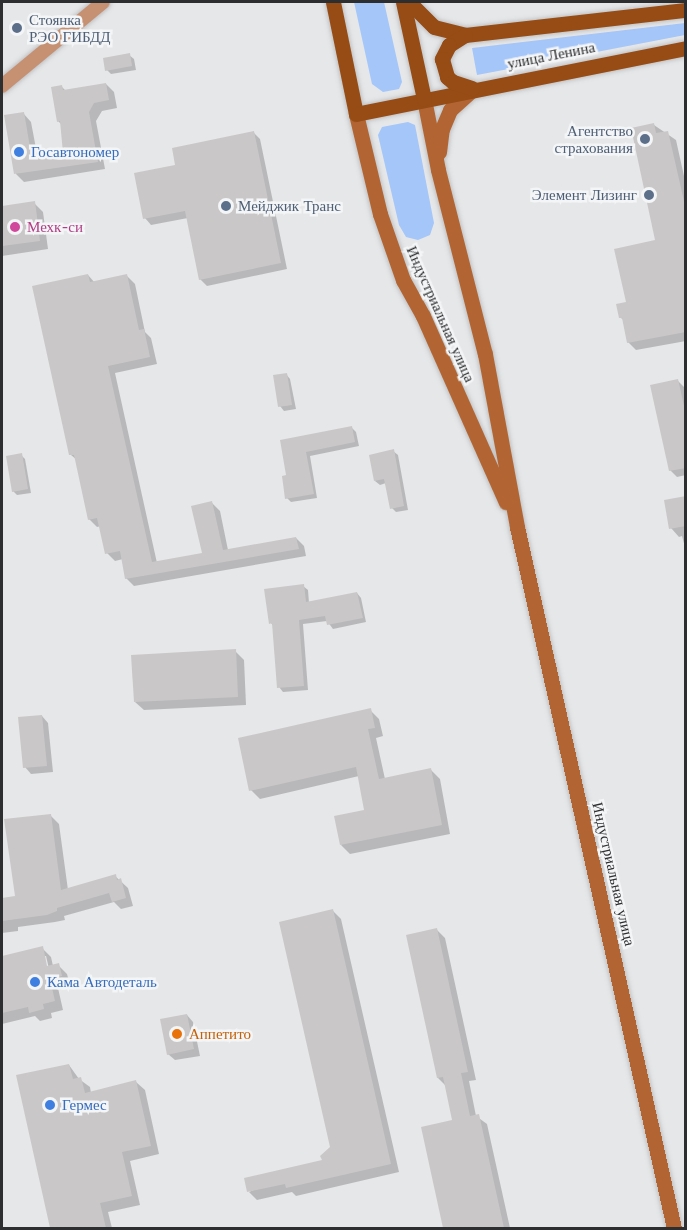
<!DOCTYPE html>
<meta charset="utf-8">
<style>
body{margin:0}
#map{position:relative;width:687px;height:1230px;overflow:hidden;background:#e6e7e9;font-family:"Libre Baskerville",serif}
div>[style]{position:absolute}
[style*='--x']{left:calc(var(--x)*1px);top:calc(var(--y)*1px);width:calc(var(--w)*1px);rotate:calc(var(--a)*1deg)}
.green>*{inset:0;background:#a5c6f9}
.shadow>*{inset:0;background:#0003}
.building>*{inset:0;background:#cac7c8}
.roads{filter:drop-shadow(0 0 2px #c1c2c4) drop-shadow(0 0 2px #c1c2c4)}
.street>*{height:14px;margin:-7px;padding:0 7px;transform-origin:7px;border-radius:7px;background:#c69172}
.secondary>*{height:15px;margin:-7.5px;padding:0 7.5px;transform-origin:7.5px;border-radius:7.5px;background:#b26532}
.primary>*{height:15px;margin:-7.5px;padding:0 7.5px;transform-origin:7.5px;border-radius:7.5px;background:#964c14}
.dots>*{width:16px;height:16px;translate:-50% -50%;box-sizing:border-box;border:3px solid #f3f5f6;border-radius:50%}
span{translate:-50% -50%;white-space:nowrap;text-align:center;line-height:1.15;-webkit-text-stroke:5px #f3f5f6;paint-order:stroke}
.service-label{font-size:15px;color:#4e5e75}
.left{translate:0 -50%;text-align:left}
.right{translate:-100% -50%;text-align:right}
.street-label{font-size:15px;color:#2d2e2f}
.shop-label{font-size:15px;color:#366cbe}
.hotel-label{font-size:15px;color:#b23c85}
.food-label{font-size:15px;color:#c56008}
.frame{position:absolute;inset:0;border:3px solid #2d2e2f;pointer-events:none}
</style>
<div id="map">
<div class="green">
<i style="clip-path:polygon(354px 2px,384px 2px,402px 82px,399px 89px,383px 92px,372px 84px)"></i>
<i style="clip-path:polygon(685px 23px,685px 35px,477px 75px,472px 48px)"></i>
<i style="clip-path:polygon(408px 122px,415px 125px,434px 223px,430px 235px,418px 240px,406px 237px,399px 225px,378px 135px,382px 127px)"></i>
</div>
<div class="shadow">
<i style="clip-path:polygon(129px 55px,134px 59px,136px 70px,111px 74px,107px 70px)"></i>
<i style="clip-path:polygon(106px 84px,114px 92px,117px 108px,102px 111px,96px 121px,105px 169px,24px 182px,16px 174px,23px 113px,31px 122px,38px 159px,65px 154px,62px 125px,58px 121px,61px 86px,66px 91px)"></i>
<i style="clip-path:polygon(654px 125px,676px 140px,686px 185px,686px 341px,636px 350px,628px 342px,625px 321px,621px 318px,657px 241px)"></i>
<i style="clip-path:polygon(254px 133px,260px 139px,287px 269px,207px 286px,200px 279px,188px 218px,151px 225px,145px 218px,177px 166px)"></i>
<i style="clip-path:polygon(34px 203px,43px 212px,48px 249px,2px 256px,2px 207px)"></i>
<i style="clip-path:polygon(88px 275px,95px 283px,127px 276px,135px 284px,145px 332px,151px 338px,157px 364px,115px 373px,157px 563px,203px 555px,212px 503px,220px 511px,228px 550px,296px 538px,304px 546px,306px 556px,134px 586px,126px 578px,123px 559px,115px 561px,107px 553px,101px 526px,97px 527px,89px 519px,77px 460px,71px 455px)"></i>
<i style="clip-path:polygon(286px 374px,290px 379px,296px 409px,284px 411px,280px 406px)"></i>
<i style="clip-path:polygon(677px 380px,684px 387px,686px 394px,686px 475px,677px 477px,670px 470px)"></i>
<i style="clip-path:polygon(352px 428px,356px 432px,359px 446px,310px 456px,317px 498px,291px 502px,287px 498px,287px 476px,281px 441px)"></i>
<i style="clip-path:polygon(393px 451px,398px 455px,408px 510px,396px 512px,392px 508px,386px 483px,380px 485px,375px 481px)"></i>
<i style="clip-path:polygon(21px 455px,25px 459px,31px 493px,17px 495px,13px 491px)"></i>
<i style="clip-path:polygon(686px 499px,686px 551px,682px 536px,679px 537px,671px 528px)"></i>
<i style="clip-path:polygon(303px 586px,308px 590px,309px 603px,357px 593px,361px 598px,366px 622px,333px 629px,327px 621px,303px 624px,308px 690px,283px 692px,279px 687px,274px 627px,271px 623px)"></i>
<i style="clip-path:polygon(235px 651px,244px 660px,246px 705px,144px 710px,135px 702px)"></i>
<i style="clip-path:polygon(370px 710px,379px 719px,383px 736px,376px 738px,385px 779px,431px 770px,440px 779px,450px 834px,350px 854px,341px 845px,366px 811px,359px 776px,260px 799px,251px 790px)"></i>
<i style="clip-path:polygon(42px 716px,48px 723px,53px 772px,31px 774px,25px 767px)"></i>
<i style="clip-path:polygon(50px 815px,59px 824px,68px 890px,115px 876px,128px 888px,133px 906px,121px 909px,114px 902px,64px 916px,65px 920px,55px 922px,18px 927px,18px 931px,2px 933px,2px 899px,17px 897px)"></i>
<i style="clip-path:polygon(333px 911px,341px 919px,399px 1172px,296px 1196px,292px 1192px,257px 1200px,249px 1192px,323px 1161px,332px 1148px)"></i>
<i style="clip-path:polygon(436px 929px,445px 938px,476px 1080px,469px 1081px,476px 1116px,487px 1124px,510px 1228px,445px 1228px,423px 1128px,454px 1121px,446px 1086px,438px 1078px)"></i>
<i style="clip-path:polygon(evenodd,42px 948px,51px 957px,53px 966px,58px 965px,67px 974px,70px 985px,58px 988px,63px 1010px,51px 1013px,52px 1018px,40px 1021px,35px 1016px,2px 1024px,2px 957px,42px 948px,43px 956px,46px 956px,50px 973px,48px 974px,43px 956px)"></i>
<i style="clip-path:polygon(187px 1015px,193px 1022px,200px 1056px,175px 1060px,168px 1054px)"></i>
<i style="clip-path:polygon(69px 1065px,79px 1079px,90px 1087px,91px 1093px,136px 1082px,145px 1090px,159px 1154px,130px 1161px,140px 1205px,108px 1212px,112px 1228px,51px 1228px,18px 1077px)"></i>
</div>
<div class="building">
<i style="clip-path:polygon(130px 53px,132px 66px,105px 71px,103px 58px)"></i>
<i style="clip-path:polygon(106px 83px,109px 100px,94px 103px,89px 112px,98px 162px,14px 174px,4px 115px,24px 112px,32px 159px,63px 153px,60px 121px,57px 122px,51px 87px,62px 85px,63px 90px)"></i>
<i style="clip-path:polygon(654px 123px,656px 133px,668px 131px,686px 210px,686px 332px,627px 343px,622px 318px,619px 318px,616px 304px,626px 302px,614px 249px,655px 240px,631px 128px)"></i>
<i style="clip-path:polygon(254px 131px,281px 263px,199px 280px,185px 211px,143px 219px,134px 173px,175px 165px,172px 148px)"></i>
<i style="clip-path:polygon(35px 201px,40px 241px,2px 246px,2px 206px)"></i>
<i style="clip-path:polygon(88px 274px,90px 282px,127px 274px,139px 330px,144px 329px,150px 357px,108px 366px,152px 562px,202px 553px,191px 506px,212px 501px,223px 550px,296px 537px,299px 549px,125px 579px,120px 551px,105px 554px,97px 518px,88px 520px,74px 455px,69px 455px,32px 286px)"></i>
<i style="clip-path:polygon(287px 373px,292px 405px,278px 407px,273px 375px)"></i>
<i style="clip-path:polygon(678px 379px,686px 415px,686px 468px,669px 471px,650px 385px)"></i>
<i style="clip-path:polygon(352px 426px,355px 442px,306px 452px,314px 494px,285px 499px,282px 476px,286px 475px,280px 440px)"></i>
<i style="clip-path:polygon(394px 449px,404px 506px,390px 509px,384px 479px,374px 481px,369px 455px)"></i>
<i style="clip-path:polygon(22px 453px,28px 489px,12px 492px,6px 456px)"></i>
<i style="clip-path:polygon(686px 496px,686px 526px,669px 529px,664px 500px)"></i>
<i style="clip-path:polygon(304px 584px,306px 602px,357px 592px,363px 618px,327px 625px,325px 616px,299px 620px,304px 686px,277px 688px,272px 623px,269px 624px,264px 589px)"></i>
<i style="clip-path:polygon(236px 649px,238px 697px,134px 702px,131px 655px)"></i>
<i style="clip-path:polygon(371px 708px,375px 728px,368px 729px,379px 779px,431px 768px,442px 825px,340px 845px,334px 816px,364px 810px,356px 767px,249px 791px,238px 738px)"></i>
<i style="clip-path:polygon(42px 715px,47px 766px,23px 768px,18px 717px)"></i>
<i style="clip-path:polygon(51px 814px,61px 890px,116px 874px,117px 880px,121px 878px,126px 898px,112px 902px,109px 893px,57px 908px,57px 911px,47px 915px,2px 921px,2px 898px,15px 896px,4px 819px)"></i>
<i style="clip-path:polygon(333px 909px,391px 1164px,286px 1188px,285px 1184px,247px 1192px,244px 1178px,322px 1160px,320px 1156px,330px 1147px,279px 922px)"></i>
<i style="clip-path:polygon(437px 928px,468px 1072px,461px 1073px,470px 1116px,479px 1114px,504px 1228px,443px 1228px,421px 1127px,452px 1120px,443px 1077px,437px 1078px,406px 935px)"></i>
<i style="clip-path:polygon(43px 946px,47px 966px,59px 963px,62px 976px,50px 979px,55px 1001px,43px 1004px,44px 1009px,29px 1013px,28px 1007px,2px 1013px,2px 956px)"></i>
<i style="clip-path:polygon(187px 1014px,194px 1049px,167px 1055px,160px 1019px)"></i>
<i style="clip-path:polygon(69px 1064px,73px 1079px,81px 1077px,85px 1093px,136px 1080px,151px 1146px,122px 1152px,132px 1196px,100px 1203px,106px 1228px,50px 1228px,16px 1075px)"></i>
</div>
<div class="roads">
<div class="street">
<i style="--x:2;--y:86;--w:131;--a:-39.7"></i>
</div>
<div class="secondary">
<i style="--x:424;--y:99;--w:72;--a:78.8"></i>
<i style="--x:438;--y:170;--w:190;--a:75.7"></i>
<i style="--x:485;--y:354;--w:176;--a:79.5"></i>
<i style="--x:517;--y:527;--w:718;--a:77.38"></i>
<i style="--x:356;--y:114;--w:103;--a:76.5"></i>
<i style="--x:380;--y:214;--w:70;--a:70.8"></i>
<i style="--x:403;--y:280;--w:41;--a:60.9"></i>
<i style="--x:423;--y:316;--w:204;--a:66"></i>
<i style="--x:439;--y:152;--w:23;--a:-83"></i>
<i style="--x:442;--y:129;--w:21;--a:-67"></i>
<i style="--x:450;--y:110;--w:31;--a:-42"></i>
</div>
<div class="primary">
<i style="--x:333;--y:2;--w:114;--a:78.4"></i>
<i style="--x:356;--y:114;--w:337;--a:-11.3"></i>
<i style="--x:403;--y:2;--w:99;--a:77.8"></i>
<i style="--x:409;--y:2;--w:35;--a:45"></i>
<i style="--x:434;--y:27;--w:32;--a:14"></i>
<i style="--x:465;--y:35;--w:222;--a:-6.5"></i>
<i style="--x:465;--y:35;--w:19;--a:148"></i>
<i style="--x:449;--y:45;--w:16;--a:117"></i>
<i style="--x:442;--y:59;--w:19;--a:74"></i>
<i style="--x:447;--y:77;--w:8;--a:40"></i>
<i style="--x:453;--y:82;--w:20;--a:18"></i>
</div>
</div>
<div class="dots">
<i style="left:17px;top:28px;background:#5c6f8a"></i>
<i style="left:645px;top:139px;background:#5c6f8a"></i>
<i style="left:19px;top:152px;background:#3f7fe0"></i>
<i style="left:649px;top:195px;background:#5c6f8a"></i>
<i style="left:226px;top:206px;background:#5c6f8a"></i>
<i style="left:15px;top:227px;background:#d1479c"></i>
<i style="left:35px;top:982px;background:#3f7fe0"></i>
<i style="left:177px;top:1034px;background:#e8710a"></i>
<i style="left:50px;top:1105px;background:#3f7fe0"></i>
</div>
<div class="service-label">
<span class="left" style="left:29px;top:28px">Стоянка<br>РЭО ГИБДД</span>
<span class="right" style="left:633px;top:139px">Агентство<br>страхования</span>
<span class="right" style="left:637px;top:195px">Элемент Лизинг</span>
<span class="left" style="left:238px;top:206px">Мейджик Транс</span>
</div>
<div class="street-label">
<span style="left:551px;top:55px;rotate:-11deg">улица Ленина</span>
<span style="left:441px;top:314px;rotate:66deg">Индустриальная улица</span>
<span style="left:614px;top:874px;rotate:77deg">Индустриальная улица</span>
</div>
<div class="shop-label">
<span class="left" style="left:31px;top:152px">Госавтономер</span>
<span class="left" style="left:47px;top:982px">Кама Автодеталь</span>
<span class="left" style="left:62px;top:1105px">Гермес</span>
</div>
<div class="hotel-label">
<span class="left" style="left:27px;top:227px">Мехк-си</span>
</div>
<div class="food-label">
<span class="left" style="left:189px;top:1034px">Аппетито</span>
</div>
<div class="frame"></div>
</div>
